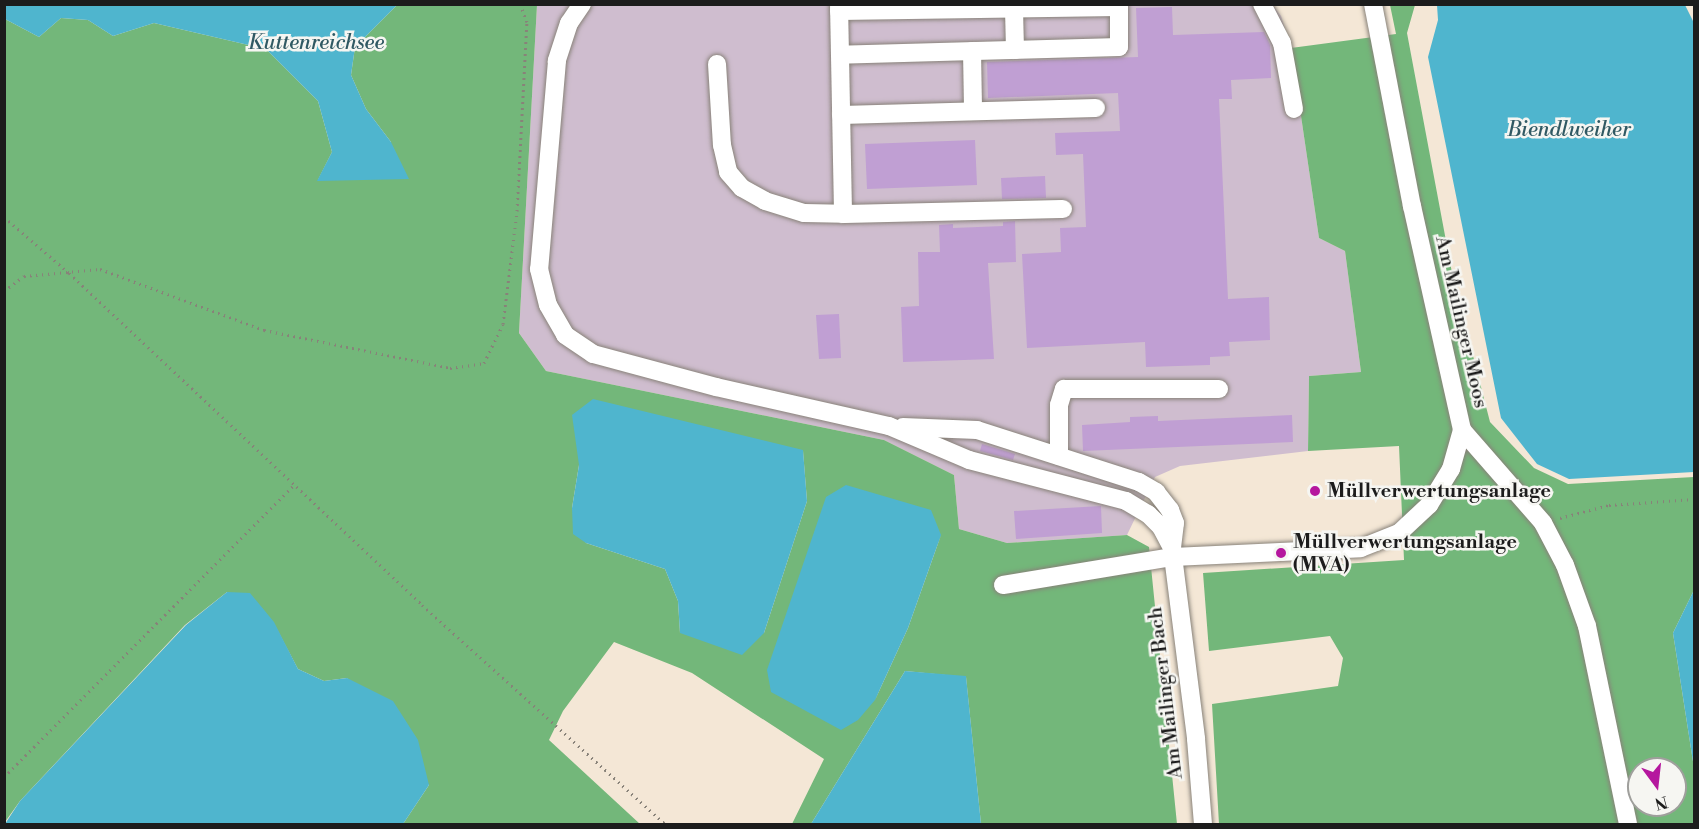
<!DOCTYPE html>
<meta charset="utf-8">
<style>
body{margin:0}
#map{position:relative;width:1699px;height:829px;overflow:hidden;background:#f4e7d6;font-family:"Libre Bodoni",serif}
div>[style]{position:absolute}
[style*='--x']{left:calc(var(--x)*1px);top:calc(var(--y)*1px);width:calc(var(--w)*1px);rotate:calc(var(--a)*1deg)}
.industrial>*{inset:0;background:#cfbdcf}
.forest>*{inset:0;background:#73b77a}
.water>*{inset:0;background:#4fb5ce}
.building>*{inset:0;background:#c09fd3}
.path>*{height:3px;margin-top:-1.5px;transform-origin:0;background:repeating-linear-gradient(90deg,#888279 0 1.5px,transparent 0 6px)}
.roads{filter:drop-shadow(0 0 2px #888279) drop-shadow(0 0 2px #888279)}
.minor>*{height:18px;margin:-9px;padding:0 9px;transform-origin:9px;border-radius:9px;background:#fff}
.dots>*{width:16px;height:16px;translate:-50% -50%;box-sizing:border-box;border:3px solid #f6f6f2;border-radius:50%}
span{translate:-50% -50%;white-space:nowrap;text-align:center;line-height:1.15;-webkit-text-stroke:5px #f6f6f2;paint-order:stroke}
.street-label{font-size:20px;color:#1c1c1c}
.poi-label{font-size:20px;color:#1c1c1c;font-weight:700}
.left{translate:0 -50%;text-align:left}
.water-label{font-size:21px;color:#305963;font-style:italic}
.frame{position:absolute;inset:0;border:6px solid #1c1c1c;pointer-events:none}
.north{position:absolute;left:1627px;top:757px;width:60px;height:60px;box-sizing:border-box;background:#f6f6f2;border:2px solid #9f9f9c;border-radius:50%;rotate:165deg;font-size:16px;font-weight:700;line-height:24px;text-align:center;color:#1c1c1c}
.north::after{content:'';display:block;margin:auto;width:21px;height:27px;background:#b5179e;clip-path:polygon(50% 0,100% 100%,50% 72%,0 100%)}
</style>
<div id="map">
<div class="industrial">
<i style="clip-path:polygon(1272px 4px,1281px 16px,1291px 48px,1319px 238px,1345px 251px,1361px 372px,1309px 376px,1308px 451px,1180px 466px,1155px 477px,1127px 535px,1007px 543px,959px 529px,954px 475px,884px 440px,546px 371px,519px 333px,537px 5px)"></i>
</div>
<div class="forest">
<i style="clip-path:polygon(evenodd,397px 5px,537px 5px,519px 333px,546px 371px,884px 440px,954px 475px,959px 529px,1007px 543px,1127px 535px,1149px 547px,1177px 824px,981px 824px,966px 677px,905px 671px,811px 824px,792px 824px,824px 759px,692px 673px,614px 642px,563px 711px,549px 740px,640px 824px,403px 824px,429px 785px,347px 678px,324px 681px,298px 669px,273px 622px,227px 592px,185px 625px,20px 801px,5px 822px,5px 19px,39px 37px,61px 18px,88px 20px,113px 36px,154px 23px,266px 49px,318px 101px,332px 152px,318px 180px,391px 142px,366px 109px,351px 75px,355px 47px,397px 5px,803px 451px,807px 501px,764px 633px,680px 633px,678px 601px,665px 569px,586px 543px,572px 508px,579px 465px,803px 451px,397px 5px,941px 535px,908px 628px,875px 700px,941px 535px)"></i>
<i style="clip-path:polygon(evenodd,1390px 5px,1415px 5px,1407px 33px,1453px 278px,1490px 422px,1534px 468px,1568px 484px,1694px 477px,1694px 590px,1673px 633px,1694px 768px,1694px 824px,1219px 824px,1212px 704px,1338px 686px,1343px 658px,1330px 636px,1209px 651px,1203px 573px,1404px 560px,1399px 446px,1308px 451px,1309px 376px,1361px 372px,1345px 251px,1319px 238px,1291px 48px,1396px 34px,1390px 5px,1639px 769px,1675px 769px,1675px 805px,1639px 805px,1639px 769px)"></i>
</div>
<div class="water">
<i style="clip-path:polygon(4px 5px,397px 5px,355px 47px,351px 75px,366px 109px,391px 142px,409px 179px,317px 181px,332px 152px,318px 101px,266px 49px,154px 23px,113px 36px,88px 20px,61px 18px,39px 37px,5px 19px)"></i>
<i style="clip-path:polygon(1437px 5px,1685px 5px,1694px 23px,1694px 472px,1569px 479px,1537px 464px,1501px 418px,1428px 57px,1438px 20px)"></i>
<i style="clip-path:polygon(593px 399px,803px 450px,807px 501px,764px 633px,742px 655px,680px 633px,678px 601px,665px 569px,586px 543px,573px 534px,572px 508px,579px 465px,572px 415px)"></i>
<i style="clip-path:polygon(846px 485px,931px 510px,941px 535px,908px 628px,875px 700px,858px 720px,841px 730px,771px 692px,767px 670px,826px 497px)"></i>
<i style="clip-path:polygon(1694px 590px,1694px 768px,1673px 633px)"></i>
<i style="clip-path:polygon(227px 592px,250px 593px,274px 622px,298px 669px,324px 681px,347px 678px,393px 701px,418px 740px,429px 785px,403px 824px,5px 824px,20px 801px,186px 625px)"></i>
<i style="clip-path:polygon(905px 671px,966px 676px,981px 824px,811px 824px)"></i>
</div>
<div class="building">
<i style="clip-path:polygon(1172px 7px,1173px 35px,1264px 32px,1270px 45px,1271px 78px,1231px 80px,1232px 99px,1219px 99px,1228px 299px,1269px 297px,1270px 340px,1229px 342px,1230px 356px,1210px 357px,1210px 365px,1146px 367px,1145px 342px,1027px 348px,1022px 254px,1061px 252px,1060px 228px,1086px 227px,1083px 154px,1056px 155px,1055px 133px,1120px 131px,1118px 93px,988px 98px,987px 62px,1138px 57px,1136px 8px)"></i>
<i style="clip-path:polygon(975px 140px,977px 185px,867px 189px,865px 144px)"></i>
<i style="clip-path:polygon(1045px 176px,1046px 198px,1002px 199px,1001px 178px)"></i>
<i style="clip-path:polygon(1015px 221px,1016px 262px,988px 263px,994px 359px,903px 362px,901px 307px,919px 306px,918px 252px,940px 252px,939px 225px,953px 224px,953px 228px,1003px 226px,1003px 222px)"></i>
<i style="clip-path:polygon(839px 314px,841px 358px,819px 359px,816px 315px)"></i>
<i style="clip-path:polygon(1292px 415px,1293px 442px,1083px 451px,1082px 425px,1130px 422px,1130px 417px,1158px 416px,1158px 421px)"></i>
<i style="clip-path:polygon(982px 444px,1015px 454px,1013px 460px,980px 451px)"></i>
<i style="clip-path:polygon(1101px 506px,1102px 533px,1016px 539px,1014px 511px)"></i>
</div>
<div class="path">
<i style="--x:4;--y:217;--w:86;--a:40.7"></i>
<i style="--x:69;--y:273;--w:485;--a:43.2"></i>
<i style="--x:422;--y:605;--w:327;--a:42"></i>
<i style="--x:4;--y:291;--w:25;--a:-37"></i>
<i style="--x:24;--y:276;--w:76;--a:-5.3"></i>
<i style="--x:100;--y:269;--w:175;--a:20.4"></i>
<i style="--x:264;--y:330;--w:190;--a:11.5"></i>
<i style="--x:450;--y:368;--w:34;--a:-8"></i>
<i style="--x:484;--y:363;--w:43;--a:-64"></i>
<i style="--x:503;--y:324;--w:114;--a:-82.9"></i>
<i style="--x:517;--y:211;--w:189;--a:-87"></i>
<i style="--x:527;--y:22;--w:19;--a:-111"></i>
<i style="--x:1560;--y:518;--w:51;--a:-14.9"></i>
<i style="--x:1609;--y:505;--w:85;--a:-4"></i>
<i style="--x:4;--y:777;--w:410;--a:-45.2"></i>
</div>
<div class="roads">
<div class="minor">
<i style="--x:582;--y:4;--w:23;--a:124"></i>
<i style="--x:569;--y:23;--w:40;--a:108"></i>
<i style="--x:557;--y:61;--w:209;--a:94.9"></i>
<i style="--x:539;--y:269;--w:37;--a:76"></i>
<i style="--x:548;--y:305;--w:34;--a:60"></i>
<i style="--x:565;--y:335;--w:34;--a:34"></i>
<i style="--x:593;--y:354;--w:127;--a:15"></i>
<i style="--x:716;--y:387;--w:177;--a:12.7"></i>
<i style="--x:889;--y:426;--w:87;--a:23"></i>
<i style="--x:969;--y:460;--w:162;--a:14.6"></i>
<i style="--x:1126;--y:501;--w:26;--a:31"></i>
<i style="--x:1148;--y:514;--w:18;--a:45"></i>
<i style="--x:1161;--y:527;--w:24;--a:62"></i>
<i style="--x:839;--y:4;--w:210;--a:88.9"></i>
<i style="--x:843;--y:214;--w:220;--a:-1.3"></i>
<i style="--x:1262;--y:4;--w:44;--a:62.9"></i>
<i style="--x:1282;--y:43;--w:67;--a:79.7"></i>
<i style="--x:1373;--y:4;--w:206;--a:79.1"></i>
<i style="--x:1412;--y:206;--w:230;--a:77.4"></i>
<i style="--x:1462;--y:430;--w:123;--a:48.9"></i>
<i style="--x:1543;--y:523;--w:47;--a:62.4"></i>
<i style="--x:1565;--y:565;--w:65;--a:70.2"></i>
<i style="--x:1587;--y:626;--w:202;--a:78.3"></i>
<i style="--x:1014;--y:9;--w:41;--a:88.6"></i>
<i style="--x:839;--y:11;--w:280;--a:-0.8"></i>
<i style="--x:1119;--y:7;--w:40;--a:90"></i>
<i style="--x:1119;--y:47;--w:279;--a:178.4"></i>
<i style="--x:972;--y:51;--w:60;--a:89"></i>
<i style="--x:717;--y:64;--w:81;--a:86.5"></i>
<i style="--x:722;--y:145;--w:28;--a:77"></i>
<i style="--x:728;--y:172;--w:21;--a:49"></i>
<i style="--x:742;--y:188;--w:26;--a:29"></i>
<i style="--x:765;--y:201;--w:41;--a:17.1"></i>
<i style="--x:804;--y:213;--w:39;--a:1"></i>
<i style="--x:841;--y:115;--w:255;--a:-1.6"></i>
<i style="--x:903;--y:427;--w:74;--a:2.3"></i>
<i style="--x:977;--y:430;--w:170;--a:17.8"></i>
<i style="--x:1139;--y:482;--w:20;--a:30"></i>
<i style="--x:1156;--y:492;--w:23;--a:52"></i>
<i style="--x:1170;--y:510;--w:14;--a:69"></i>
<i style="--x:1175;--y:523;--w:25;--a:97"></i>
<i style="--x:1172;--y:548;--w:193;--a:82.8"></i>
<i style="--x:1196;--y:739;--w:85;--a:85.3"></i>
<i style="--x:1059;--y:456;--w:51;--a:-90"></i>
<i style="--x:1059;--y:405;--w:17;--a:-73"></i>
<i style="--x:1064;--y:389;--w:155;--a:0"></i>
<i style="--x:1003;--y:585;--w:172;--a:-9.4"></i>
<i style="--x:1173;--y:557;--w:188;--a:-2.7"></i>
<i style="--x:1361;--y:548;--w:41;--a:-21.5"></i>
<i style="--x:1399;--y:533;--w:41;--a:-43"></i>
<i style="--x:1429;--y:505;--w:42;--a:-58.6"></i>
<i style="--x:1451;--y:469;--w:41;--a:-74.2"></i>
</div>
</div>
<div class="dots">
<i style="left:1315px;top:491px;background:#b5179e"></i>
<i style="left:1281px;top:553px;background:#b5179e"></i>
</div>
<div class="street-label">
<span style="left:1461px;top:322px;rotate:77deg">Am Mailinger Moos</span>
<span style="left:1166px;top:693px;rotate:-97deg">Am Mailinger Bach</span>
</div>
<div class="poi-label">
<span class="left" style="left:1327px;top:491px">Müllverwertungsanlage</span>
<span class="left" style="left:1293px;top:554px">Müllverwertungsanlage<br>(MVA)</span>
</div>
<div class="water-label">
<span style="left:316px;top:43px">Kuttenreichsee</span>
<span style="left:1569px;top:130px">Biendlweiher</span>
</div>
<div class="frame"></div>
<div class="north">N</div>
</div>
